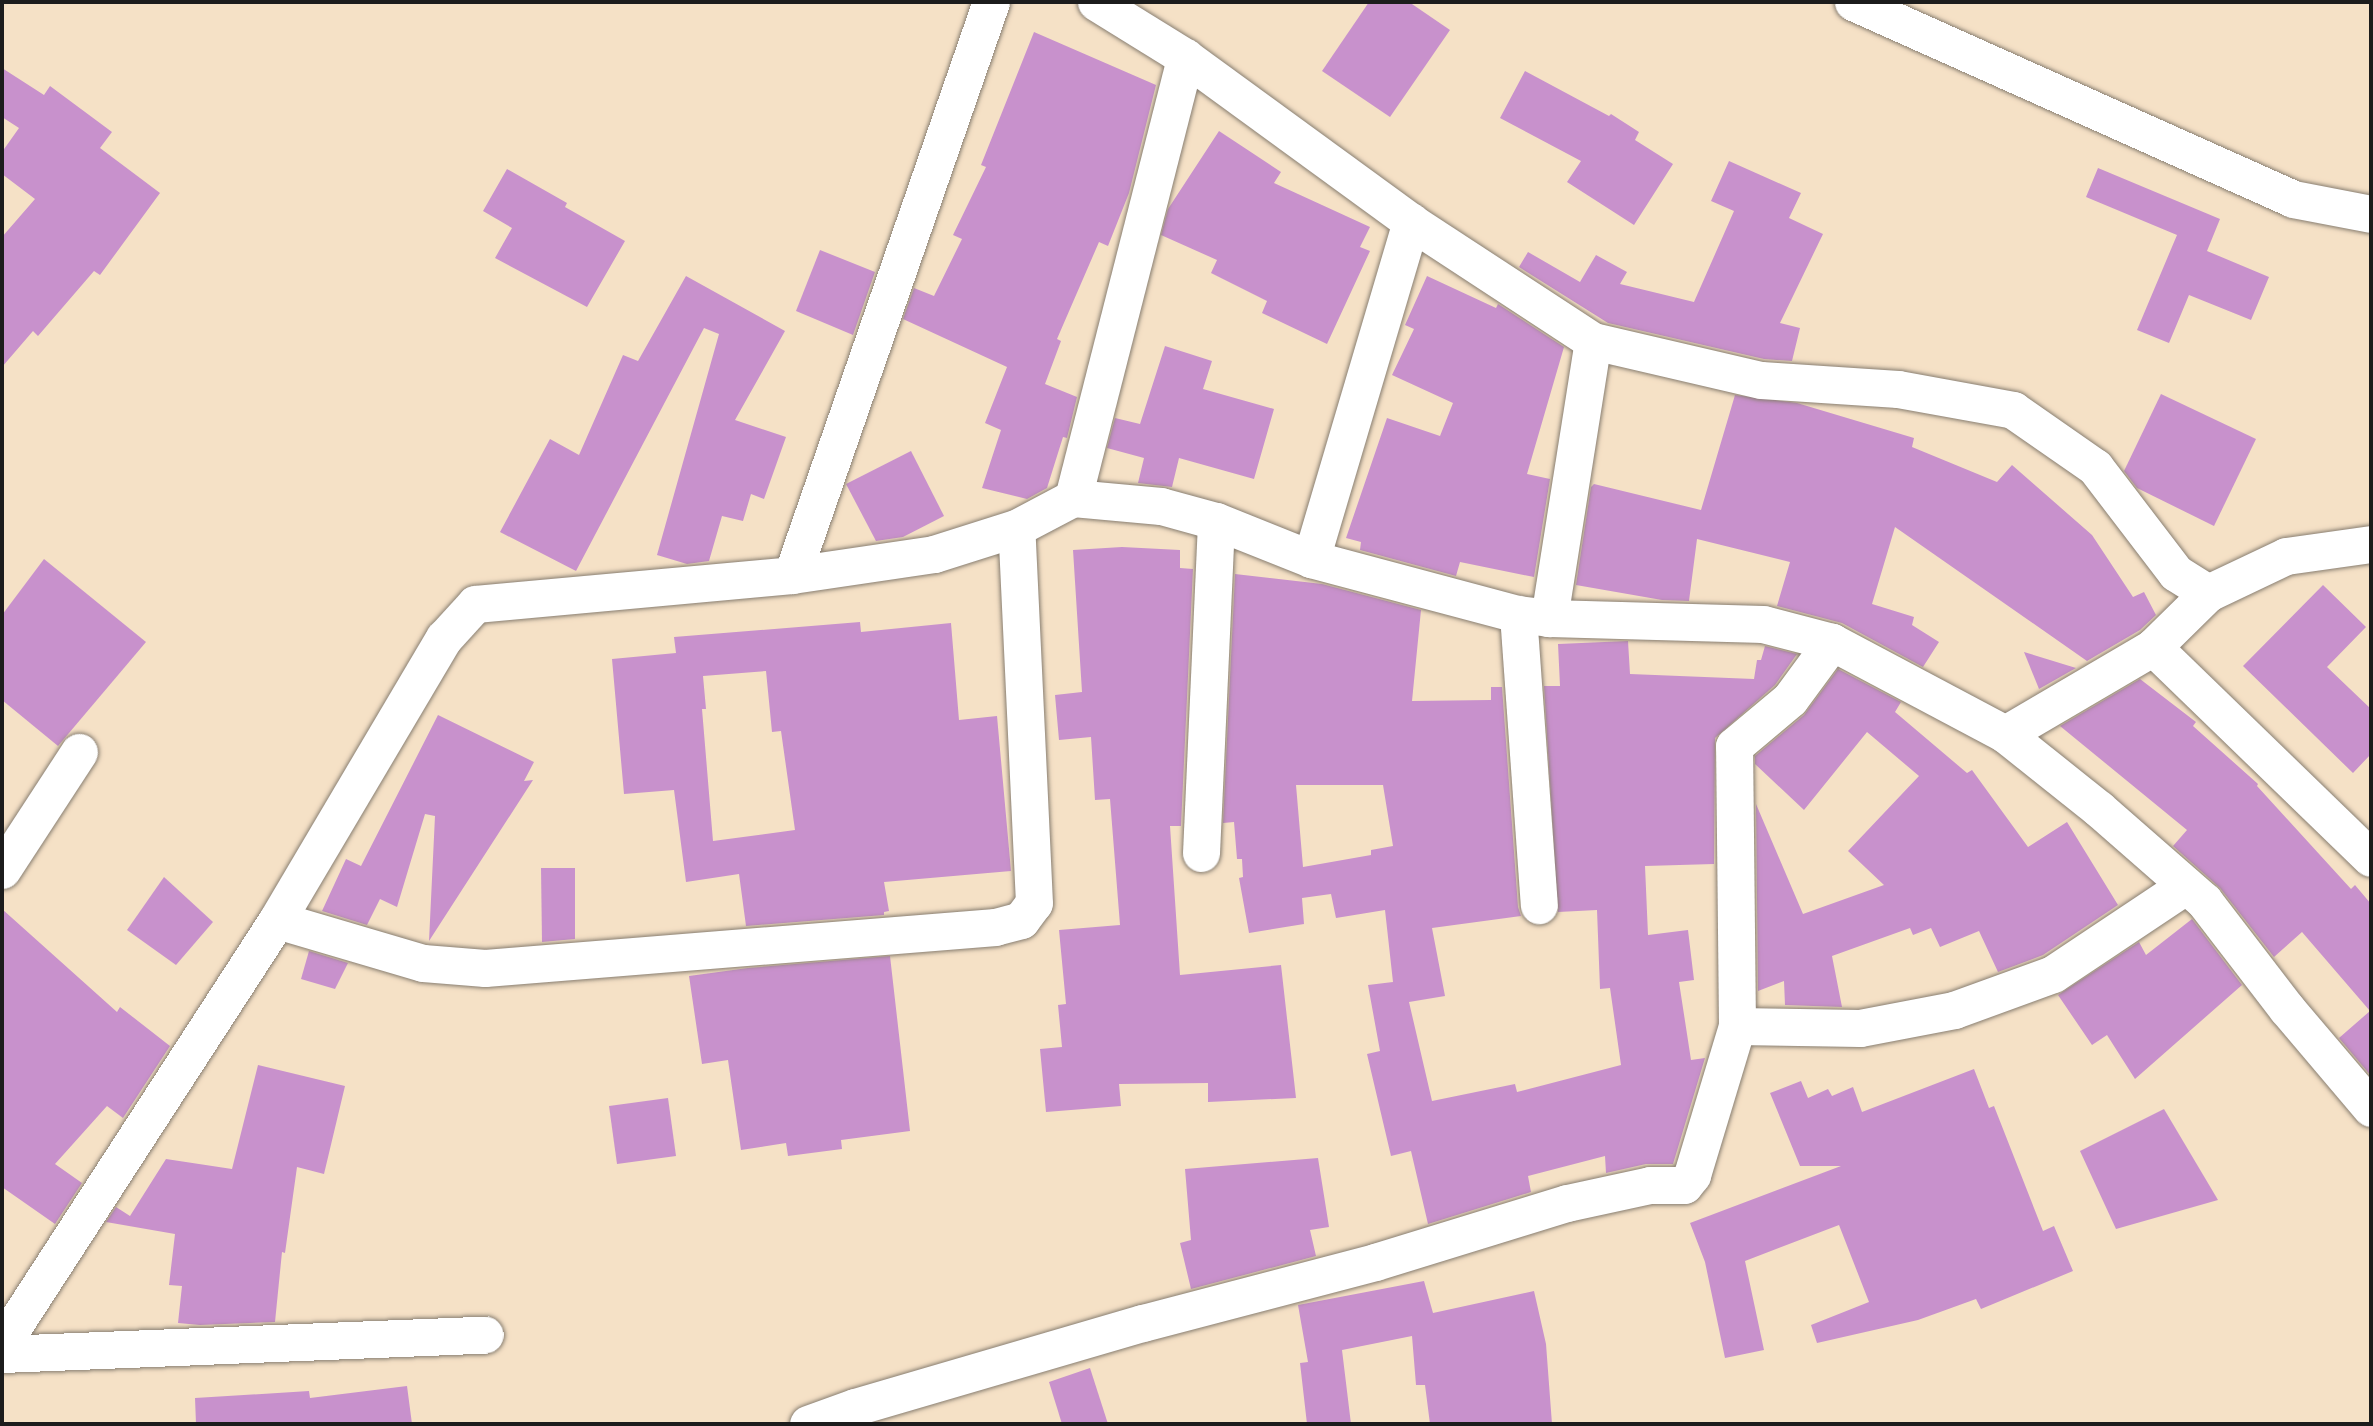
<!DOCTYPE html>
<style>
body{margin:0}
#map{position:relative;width:2373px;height:1426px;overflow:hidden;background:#f5e1c6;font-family:Mynerve,sans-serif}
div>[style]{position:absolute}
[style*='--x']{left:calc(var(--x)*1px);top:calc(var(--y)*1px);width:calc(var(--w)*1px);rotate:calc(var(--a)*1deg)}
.building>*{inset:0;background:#c891cc}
.roads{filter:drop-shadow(0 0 2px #887e71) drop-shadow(0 0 2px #887e71)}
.minor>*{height:37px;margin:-18.5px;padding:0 18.5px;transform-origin:18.5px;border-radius:18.5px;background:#fff}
span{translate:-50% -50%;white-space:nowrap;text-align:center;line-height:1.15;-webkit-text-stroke:7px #fdfcf7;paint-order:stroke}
.frame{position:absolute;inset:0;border:4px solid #1c1c1c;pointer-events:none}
</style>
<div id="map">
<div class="building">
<i style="clip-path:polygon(1369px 2px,1409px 2px,1450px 30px,1390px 117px,1322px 71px)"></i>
<i style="clip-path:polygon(1034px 32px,1156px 85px,1129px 193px,1108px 246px,1099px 242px,1057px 339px,1061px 341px,1045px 384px,1077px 397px,1067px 438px,1063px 437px,1047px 488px,1027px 499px,982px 488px,1001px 430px,985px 423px,1007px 367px,903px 319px,914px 288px,934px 296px,962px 239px,953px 235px,986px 167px,981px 165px)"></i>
<i style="clip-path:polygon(2px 68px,44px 95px,50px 86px,112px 132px,100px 148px,160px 193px,100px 275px,94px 271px,38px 336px,33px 331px,2px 367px,2px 237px,35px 199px,2px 174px,2px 152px,19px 128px,2px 117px)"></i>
<i style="clip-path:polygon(1525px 71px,1609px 116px,1611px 114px,1639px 132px,1635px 140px,1673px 164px,1634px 225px,1567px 182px,1581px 161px,1500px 118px)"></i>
<i style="clip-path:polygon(1219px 131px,1281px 172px,1274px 183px,1370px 227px,1360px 247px,1370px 251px,1327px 344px,1262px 313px,1267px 301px,1211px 273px,1217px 260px,1161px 235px,1168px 209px)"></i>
<i style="clip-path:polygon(1729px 161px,1801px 193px,1789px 218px,1823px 234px,1780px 323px,1800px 328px,1792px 361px,1764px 359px,1608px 323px,1519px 267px,1528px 252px,1580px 282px,1596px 255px,1627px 272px,1620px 284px,1694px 302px,1734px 211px,1711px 201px)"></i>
<i style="clip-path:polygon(2098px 168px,2220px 219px,2207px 251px,2269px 277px,2251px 320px,2189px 295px,2169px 343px,2137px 330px,2177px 235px,2086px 197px)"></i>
<i style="clip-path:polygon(507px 169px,567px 203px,565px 207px,625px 241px,587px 307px,495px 258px,512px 228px,483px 211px)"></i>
<i style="clip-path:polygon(820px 250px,875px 272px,853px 335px,796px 311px)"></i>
<i style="clip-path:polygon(686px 276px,785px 331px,735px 420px,786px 437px,764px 499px,751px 494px,743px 521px,722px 516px,709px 561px,687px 564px,657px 555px,719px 334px,704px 328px,576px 571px,500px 532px,550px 439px,579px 455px,623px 355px,638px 361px)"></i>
<i style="clip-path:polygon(1427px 276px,1496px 308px,1498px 304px,1564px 347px,1527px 474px,1550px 479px,1534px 577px,1460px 562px,1456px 576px,1360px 550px,1361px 542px,1346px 538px,1387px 418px,1440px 436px,1453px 403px,1392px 375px,1414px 329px,1405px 325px)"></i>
<i style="clip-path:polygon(1165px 346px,1212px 361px,1203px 389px,1274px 409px,1254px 479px,1179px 458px,1172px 487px,1138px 483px,1144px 458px,1107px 448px,1115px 418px,1140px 424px)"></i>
<i style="clip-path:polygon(2161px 394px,2256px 439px,2214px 526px,2137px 488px,2124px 471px)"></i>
<i style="clip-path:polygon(1735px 395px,1797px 403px,1914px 438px,1912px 447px,1997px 482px,2012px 465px,2092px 535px,2133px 597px,2144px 592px,2156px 615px,2140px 630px,2087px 661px,1895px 527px,1872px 604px,1914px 617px,1912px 625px,1939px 642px,1923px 667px,1842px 623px,1777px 606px,1790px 562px,1697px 539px,1689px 601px,1662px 600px,1576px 585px,1591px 487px,1594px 484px,1701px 510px)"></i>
<i style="clip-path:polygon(911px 451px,944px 516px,903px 537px,876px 541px,846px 484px)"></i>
<i style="clip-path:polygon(1122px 547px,1180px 550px,1180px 568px,1193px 569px,1181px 826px,1170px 826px,1180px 975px,1281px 965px,1296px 1098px,1208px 1102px,1208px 1083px,1119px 1084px,1121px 1106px,1046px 1112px,1040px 1049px,1062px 1047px,1058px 1005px,1066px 1004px,1059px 930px,1120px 925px,1110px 799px,1095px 800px,1091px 737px,1059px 740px,1055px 695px,1082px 692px,1073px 550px)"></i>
<i style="clip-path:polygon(44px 559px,146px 642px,58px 746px,2px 700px,2px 615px)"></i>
<i style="clip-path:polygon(evenodd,1235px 574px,1322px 584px,1421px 610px,1412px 701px,1491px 700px,1491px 687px,1502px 687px,1518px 907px,1521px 916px,1432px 928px,1445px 996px,1409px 1002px,1432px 1101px,1515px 1084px,1517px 1092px,1621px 1065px,1610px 988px,1600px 989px,1597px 910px,1558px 912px,1544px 686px,1560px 686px,1558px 644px,1628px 641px,1630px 674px,1754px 679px,1757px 660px,1761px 660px,1765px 646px,1797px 654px,1775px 685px,1715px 738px,1714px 864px,1645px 866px,1648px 935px,1688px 930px,1694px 980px,1679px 982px,1691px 1060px,1705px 1058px,1673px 1164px,1646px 1164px,1606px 1173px,1605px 1156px,1528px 1176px,1531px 1192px,1428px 1224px,1411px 1151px,1391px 1156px,1367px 1054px,1380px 1051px,1368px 985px,1393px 982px,1385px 910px,1336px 918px,1331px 894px,1302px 898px,1304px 924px,1249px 933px,1239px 878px,1243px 877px,1242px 859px,1237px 859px,1234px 822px,1223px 823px,1235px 574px,1296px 785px,1383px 785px,1393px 846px,1371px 850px,1371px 855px,1303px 867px,1296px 785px)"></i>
<i style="clip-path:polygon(2323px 585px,2366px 627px,2327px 667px,2371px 709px,2371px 754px,2353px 773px,2243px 666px)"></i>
<i style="clip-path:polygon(evenodd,860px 622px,861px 632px,951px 623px,959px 720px,997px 716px,1011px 871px,884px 882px,889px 911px,884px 912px,884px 915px,746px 926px,739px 874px,686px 882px,674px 790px,624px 794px,612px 659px,676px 653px,674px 637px,860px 622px,766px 671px,772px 732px,781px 731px,795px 830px,713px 841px,702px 709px,706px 709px,703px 676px,766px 671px)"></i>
<i style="clip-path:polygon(2024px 652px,2076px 668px,2039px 689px)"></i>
<i style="clip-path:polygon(1838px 669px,1901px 702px,1895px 712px,1967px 773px,1972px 770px,2028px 847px,2067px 822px,2118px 905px,2043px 955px,1998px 972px,1979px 931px,1940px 947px,1931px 928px,1913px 935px,1910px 928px,1832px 956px,1842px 1007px,1785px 1005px,1784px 981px,1758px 991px,1756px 804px,1803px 914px,1884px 885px,1848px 851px,1919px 776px,1867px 732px,1804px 810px,1755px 764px,1755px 756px,1804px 715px)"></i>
<i style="clip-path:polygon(2140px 679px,2196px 722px,2193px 726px,2258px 784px,2257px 786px,2351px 889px,2355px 885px,2371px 904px,2371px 1076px,2339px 1038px,2370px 1011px,2302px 932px,2274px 957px,2220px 888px,2173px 846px,2187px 830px,2060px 726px)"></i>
<i style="clip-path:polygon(438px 715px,534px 762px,524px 781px,533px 780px,429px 941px,435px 816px,425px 814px,397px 907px,380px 899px,367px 925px,322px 911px,346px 859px,361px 866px)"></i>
<i style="clip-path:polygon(541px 868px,575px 868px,575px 939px,542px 942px)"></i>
<i style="clip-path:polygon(164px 877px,213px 922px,176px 965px,127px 930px)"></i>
<i style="clip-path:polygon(2px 909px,117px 1012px,120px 1007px,170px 1046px,123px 1118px,107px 1106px,55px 1164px,82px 1183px,55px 1224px,2px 1187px)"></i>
<i style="clip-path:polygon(2192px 919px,2242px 985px,2135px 1079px,2107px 1035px,2092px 1045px,2058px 995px,2139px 942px,2146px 955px)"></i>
<i style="clip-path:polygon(309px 951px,348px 963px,335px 989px,301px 979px)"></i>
<i style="clip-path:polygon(890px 956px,910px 1131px,841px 1140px,842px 1149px,788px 1156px,786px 1143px,741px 1150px,728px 1060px,702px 1064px,689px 976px,748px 968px)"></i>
<i style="clip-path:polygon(258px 1065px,345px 1086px,324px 1174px,297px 1167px,285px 1253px,282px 1252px,275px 1322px,200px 1325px,178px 1323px,182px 1286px,169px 1285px,175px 1234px,106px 1222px,116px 1207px,130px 1216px,166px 1159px,232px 1169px)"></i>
<i style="clip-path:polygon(1974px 1069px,1989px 1108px,1994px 1106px,2043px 1231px,2054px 1226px,2073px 1271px,1981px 1309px,1976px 1299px,1918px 1320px,1817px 1343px,1811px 1325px,1869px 1302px,1839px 1225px,1745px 1261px,1764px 1350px,1725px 1358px,1705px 1262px,1690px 1223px,1841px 1166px,1800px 1166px,1770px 1093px,1801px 1081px,1808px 1098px,1828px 1089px,1832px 1096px,1853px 1087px,1862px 1112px)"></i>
<i style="clip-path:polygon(668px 1098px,676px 1156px,617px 1164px,609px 1106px)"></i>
<i style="clip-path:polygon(2164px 1109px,2218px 1200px,2116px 1229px,2080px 1151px)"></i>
<i style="clip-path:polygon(1318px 1158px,1329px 1227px,1310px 1230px,1316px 1256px,1191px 1289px,1180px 1243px,1191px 1240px,1185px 1169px)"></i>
<i style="clip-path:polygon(1424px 1281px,1433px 1313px,1534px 1291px,1546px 1344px,1552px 1424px,1430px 1424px,1425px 1385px,1416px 1385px,1412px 1336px,1342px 1350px,1351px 1424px,1307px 1424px,1300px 1363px,1308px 1362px,1298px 1305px)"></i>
<i style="clip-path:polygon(1090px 1368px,1108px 1424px,1062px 1424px,1049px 1382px)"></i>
<i style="clip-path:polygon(407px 1386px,412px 1424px,196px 1424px,195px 1398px,309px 1391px,310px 1398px)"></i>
</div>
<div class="roads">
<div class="minor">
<i style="--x:1096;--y:2;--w:105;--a:31.7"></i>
<i style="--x:1185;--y:57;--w:280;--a:36.1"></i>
<i style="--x:1411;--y:222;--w:217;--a:33.2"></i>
<i style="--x:1593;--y:341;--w:172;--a:13.1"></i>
<i style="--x:1761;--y:380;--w:137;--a:3.8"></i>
<i style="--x:1898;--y:389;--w:117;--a:10.3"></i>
<i style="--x:2013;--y:410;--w:100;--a:34.8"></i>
<i style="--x:2095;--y:467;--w:133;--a:52.6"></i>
<i style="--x:2176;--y:573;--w:38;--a:32"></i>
<i style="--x:1853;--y:2;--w:482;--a:24.1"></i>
<i style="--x:2293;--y:199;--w:79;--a:10.9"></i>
<i style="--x:1073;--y:498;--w:455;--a:-75.7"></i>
<i style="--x:1311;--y:559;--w:352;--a:-73.5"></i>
<i style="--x:792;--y:575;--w:607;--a:-70.85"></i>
<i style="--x:1518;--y:614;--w:292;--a:85.9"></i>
<i style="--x:1549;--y:618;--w:280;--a:-81"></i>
<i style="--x:2153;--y:647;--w:303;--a:44.1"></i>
<i style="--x:2005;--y:734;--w:172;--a:-30.4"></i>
<i style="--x:2153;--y:647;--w:77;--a:-44.5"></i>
<i style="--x:2208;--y:593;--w:86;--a:-25.4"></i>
<i style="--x:2286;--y:556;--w:86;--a:-8"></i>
<i style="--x:1201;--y:853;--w:332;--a:-87.4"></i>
<i style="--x:2;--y:870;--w:141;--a:-56.9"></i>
<i style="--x:277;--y:920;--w:152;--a:16.4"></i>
<i style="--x:423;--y:963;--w:62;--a:4.6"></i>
<i style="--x:485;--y:968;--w:512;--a:-4.6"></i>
<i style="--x:995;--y:927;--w:27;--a:-15"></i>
<i style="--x:1021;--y:920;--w:21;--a:-53"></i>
<i style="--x:1034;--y:903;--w:375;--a:-92.7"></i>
<i style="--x:1737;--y:1026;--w:123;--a:0.9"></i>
<i style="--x:1860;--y:1028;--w:96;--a:-10.8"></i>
<i style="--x:1954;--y:1010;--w:105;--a:-20"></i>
<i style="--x:2053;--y:974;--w:159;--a:-33.7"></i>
<i style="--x:2;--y:1344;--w:505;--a:-57.03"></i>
<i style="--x:277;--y:920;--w:328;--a:-59.4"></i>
<i style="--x:444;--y:638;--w:46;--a:-47.6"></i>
<i style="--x:475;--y:604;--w:318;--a:-5.2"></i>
<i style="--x:792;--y:575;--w:144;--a:-8.4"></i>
<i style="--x:934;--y:554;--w:86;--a:-17.6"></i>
<i style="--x:1016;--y:528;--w:64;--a:-27.8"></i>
<i style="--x:1073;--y:498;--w:88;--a:5.2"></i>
<i style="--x:1161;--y:506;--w:57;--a:15.3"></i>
<i style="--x:1216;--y:521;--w:102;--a:21.8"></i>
<i style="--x:1311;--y:559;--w:214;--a:14.9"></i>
<i style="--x:1518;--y:614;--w:31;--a:7"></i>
<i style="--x:1549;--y:618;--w:214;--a:1.6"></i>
<i style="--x:1763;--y:624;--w:71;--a:14.6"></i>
<i style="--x:1832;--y:642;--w:196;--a:28"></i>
<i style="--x:2005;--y:734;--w:120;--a:38.6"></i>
<i style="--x:2099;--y:809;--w:140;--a:41.2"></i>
<i style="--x:2204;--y:901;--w:136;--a:52.5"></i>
<i style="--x:2287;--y:1009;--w:130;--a:49.7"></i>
<i style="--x:2;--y:1354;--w:483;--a:-2.3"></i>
<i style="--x:808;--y:1424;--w:50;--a:-19.9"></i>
<i style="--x:855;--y:1407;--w:300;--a:-16.3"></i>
<i style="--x:1143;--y:1323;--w:240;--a:-14.7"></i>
<i style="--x:1375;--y:1262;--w:201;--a:-17.1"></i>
<i style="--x:1567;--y:1203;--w:85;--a:-12.2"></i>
<i style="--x:1650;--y:1185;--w:34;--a:0"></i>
<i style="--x:1684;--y:1185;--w:13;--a:-51"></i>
<i style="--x:1692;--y:1175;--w:156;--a:-73.2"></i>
<i style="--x:1737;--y:1026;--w:280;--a:-90.6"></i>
<i style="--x:1734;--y:746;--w:73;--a:-40"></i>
<i style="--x:1790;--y:699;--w:71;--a:-53.6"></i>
</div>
</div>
<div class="frame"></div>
</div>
